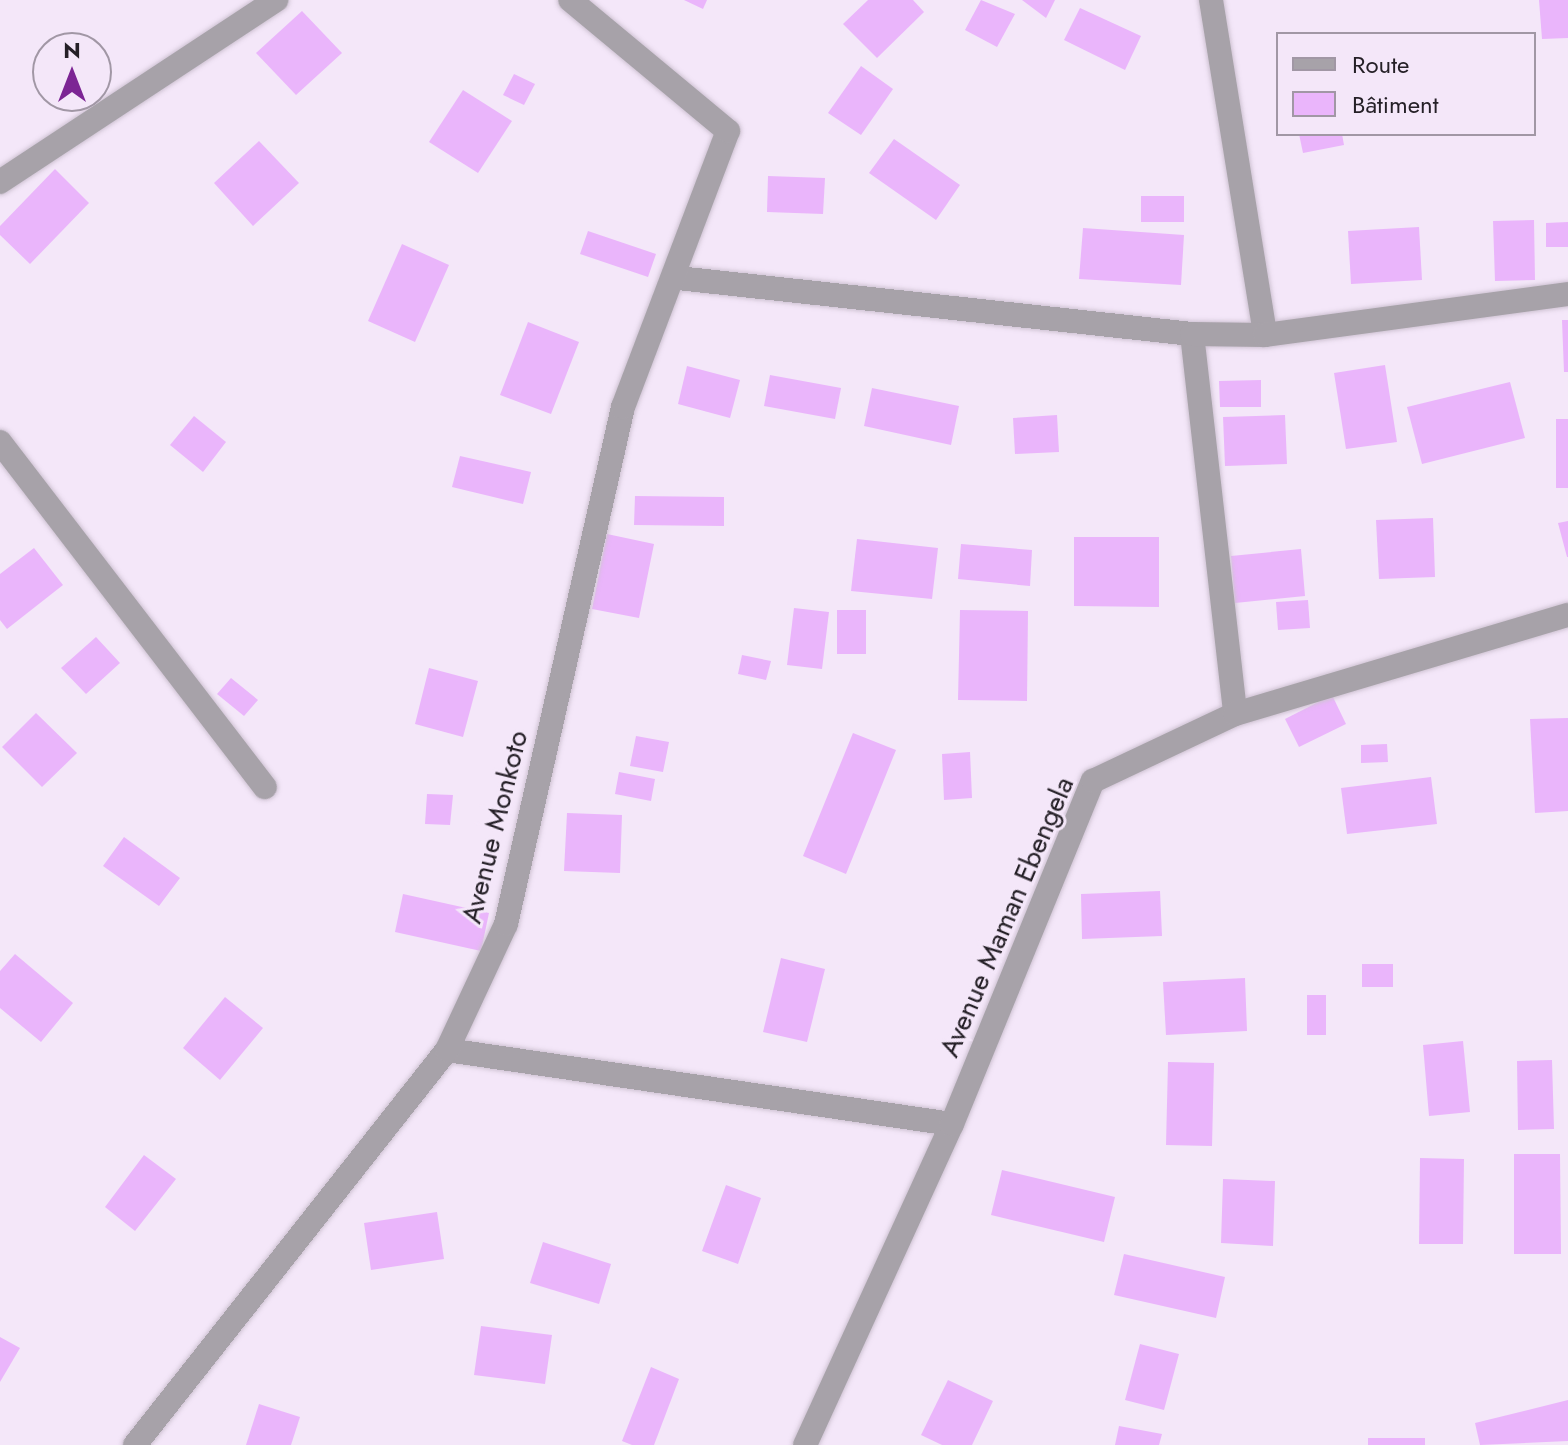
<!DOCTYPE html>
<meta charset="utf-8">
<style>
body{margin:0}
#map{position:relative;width:1568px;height:1445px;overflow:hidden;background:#f4e7f9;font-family:Jost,sans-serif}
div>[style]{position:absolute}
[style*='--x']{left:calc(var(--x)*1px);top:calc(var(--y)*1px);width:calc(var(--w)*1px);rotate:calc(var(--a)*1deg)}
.building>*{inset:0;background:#eab5fb}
.roads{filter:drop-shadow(0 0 2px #cfc3d3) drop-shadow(0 0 2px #cfc3d3)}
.minor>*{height:24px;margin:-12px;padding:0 12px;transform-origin:12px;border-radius:12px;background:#a7a2a9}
span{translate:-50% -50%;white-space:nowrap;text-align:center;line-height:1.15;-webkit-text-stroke:6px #f4e7f9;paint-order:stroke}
.street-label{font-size:28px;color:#252027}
.legend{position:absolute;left:1276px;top:32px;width:260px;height:104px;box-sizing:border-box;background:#f4e7f9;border:2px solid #a197a5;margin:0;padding:10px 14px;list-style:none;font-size:24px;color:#252027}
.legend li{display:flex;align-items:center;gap:16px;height:40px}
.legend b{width:40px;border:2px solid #a197a5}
.north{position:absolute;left:32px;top:32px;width:80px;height:80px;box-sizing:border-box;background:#f4e7f9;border:2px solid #a197a5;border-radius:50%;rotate:0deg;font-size:22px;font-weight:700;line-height:32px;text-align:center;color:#252027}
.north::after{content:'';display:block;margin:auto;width:28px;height:36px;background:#7c2594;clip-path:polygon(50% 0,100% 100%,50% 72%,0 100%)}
</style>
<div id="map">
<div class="building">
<i style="clip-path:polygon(684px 0,707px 0,703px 9px)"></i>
<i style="clip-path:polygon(868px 0,913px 0,924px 12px,877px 58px,843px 24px)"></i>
<i style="clip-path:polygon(981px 0,1015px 14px,997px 47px,965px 30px)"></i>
<i style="clip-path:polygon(1022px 0,1055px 0,1046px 18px)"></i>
<i style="clip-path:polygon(1539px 0,1568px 0,1568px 38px,1542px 39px)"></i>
<i style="clip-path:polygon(1080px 8px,1141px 36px,1125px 70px,1064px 40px)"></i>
<i style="clip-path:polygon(302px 11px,342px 53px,296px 95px,256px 53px)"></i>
<i style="clip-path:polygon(861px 66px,893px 89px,861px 135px,828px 113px)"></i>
<i style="clip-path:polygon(514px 74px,535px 84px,524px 105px,503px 95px)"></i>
<i style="clip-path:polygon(463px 90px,512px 121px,478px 173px,429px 142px)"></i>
<i style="clip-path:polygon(1299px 134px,1342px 134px,1344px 145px,1303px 153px)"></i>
<i style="clip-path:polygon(894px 139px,960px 185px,936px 220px,869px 173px)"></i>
<i style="clip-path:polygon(259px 141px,299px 183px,253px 226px,214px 183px)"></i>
<i style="clip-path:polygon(55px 169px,89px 203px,30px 264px,0 235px,0 226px)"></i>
<i style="clip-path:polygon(768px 176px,825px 178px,823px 214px,767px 212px)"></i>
<i style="clip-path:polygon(1141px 196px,1184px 196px,1184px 222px,1141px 222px)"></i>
<i style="clip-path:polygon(1534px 220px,1535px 280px,1495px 281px,1493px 221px)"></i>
<i style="clip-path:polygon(1568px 222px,1568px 247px,1546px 247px,1546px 223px)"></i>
<i style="clip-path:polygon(1419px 227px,1422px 280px,1351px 284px,1348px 231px)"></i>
<i style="clip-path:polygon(1083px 228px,1184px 235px,1181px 285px,1079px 279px)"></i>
<i style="clip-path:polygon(588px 231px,656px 254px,648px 277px,580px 254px)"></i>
<i style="clip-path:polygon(402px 244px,449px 265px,415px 342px,368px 321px)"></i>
<i style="clip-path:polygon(1562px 320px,1568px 320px,1568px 372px,1564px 372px)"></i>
<i style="clip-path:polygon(528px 322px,579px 342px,551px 414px,500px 395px)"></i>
<i style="clip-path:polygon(1385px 365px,1397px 442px,1346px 449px,1334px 373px)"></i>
<i style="clip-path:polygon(687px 366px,740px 380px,730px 418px,678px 404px)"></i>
<i style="clip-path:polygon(770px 375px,841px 388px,835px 419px,764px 406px)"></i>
<i style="clip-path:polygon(1261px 380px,1261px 407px,1220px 407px,1219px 381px)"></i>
<i style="clip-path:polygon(1510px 382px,1525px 438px,1422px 464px,1407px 407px)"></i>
<i style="clip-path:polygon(872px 388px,959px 406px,951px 445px,864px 426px)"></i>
<i style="clip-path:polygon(1057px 415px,1059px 452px,1015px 454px,1013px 418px)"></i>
<i style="clip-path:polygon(1285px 415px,1287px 464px,1225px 466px,1223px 417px)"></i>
<i style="clip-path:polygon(194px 416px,226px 442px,203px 472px,170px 445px)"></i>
<i style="clip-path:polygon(1556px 419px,1568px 419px,1568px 488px,1556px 488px)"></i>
<i style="clip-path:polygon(460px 456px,531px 472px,523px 504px,452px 487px)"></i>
<i style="clip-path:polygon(635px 496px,724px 497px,724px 526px,634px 525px)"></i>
<i style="clip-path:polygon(1433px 518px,1435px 577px,1379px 579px,1376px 520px)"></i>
<i style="clip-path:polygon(1568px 521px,1568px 557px,1567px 557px,1558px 523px)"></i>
<i style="clip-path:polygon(607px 534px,654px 544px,639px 618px,592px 609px)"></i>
<i style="clip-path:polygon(1074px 537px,1159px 537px,1159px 607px,1074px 606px)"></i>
<i style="clip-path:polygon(857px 539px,938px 548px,932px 599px,851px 591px)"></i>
<i style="clip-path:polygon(961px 544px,1032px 550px,1030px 586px,958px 579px)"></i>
<i style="clip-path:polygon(34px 548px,63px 585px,7px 629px,0 620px,0 574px)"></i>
<i style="clip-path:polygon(1301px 549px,1305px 596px,1235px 603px,1231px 556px)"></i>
<i style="clip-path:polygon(1308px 600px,1310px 628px,1278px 630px,1276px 602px)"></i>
<i style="clip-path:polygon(794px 608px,829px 612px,822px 669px,787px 665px)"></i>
<i style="clip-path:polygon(837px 610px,866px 610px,866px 654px,837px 654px)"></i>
<i style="clip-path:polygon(960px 610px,1028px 611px,1027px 701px,958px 700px)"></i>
<i style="clip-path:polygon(96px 637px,120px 663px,86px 694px,61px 668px)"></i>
<i style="clip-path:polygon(742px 655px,771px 661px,766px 680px,738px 674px)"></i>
<i style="clip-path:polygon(429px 668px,478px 681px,463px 737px,415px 724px)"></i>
<i style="clip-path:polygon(231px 678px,258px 700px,244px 716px,217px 694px)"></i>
<i style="clip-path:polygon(1332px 695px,1346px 724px,1299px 747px,1285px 719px)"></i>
<i style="clip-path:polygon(36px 713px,77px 753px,42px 787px,2px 747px)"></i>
<i style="clip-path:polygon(1568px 718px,1568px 811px,1535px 813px,1530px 719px)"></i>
<i style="clip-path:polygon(853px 733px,896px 750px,846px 874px,803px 856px)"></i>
<i style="clip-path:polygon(636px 736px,669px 742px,663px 772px,630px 766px)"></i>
<i style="clip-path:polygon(1387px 744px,1388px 762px,1361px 763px,1361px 745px)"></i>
<i style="clip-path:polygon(970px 752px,972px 798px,944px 800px,942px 754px)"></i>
<i style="clip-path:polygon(619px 772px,655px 779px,651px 801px,615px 794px)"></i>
<i style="clip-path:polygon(1431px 777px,1437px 824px,1347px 834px,1341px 788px)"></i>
<i style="clip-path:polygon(427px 794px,453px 795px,450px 825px,425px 824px)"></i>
<i style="clip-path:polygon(567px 813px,622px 815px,620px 873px,564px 871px)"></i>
<i style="clip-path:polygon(124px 837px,180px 878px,159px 906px,103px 866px)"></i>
<i style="clip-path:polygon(1160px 891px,1162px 936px,1082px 939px,1081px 894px)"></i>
<i style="clip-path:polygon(403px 894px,489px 913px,481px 951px,395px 932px)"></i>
<i style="clip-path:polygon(15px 954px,73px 1003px,41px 1042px,0 1008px,0 971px)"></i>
<i style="clip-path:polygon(781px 958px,825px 969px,807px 1042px,763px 1032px)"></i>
<i style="clip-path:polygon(1362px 964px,1393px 964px,1393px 987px,1362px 987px)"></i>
<i style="clip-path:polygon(1245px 978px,1247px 1031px,1166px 1035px,1163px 982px)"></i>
<i style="clip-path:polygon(1307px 995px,1326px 995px,1326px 1035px,1307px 1035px)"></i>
<i style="clip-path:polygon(225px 997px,263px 1028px,220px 1080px,183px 1048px)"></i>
<i style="clip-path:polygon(1463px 1041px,1470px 1112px,1429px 1116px,1423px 1045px)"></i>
<i style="clip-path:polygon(1552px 1060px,1554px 1129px,1518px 1130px,1517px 1061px)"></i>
<i style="clip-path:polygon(1168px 1062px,1214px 1063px,1212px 1146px,1166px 1145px)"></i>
<i style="clip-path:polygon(1514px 1154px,1560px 1154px,1561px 1254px,1514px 1254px)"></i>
<i style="clip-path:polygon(144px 1155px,176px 1179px,135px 1231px,105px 1207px)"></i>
<i style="clip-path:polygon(1420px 1158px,1464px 1159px,1463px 1244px,1419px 1244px)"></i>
<i style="clip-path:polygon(1002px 1170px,1115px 1197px,1104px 1242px,991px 1215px)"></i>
<i style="clip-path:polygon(1223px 1179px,1275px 1181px,1273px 1246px,1221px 1243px)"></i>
<i style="clip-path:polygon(726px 1185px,761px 1198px,738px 1264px,702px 1251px)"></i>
<i style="clip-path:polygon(437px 1212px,444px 1259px,371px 1270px,364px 1223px)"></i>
<i style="clip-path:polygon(543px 1242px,611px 1264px,599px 1304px,530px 1283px)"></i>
<i style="clip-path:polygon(1124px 1254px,1225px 1277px,1216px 1318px,1114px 1295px)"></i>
<i style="clip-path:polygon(481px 1326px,552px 1335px,545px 1384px,474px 1375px)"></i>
<i style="clip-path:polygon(0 1337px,20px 1348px,0 1382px)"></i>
<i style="clip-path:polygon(1140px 1344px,1179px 1354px,1164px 1410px,1125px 1400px)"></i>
<i style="clip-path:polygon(651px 1367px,679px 1379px,654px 1445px,632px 1445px,622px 1441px)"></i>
<i style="clip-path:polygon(948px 1380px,993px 1401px,972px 1445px,942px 1445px,921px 1435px)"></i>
<i style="clip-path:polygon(1568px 1400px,1568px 1441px,1480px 1445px,1475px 1423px)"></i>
<i style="clip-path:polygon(259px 1404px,300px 1417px,291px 1445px,246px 1445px)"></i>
<i style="clip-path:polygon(1119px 1426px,1162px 1434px,1159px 1445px,1115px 1445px)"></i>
<i style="clip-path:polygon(1368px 1438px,1425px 1438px,1425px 1445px,1368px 1445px)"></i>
</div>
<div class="roads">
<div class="minor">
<i style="--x:1211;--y:0;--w:339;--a:80.8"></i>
<i style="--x:0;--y:182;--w:331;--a:-33.4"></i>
<i style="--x:678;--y:278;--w:517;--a:6.22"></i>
<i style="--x:1192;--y:334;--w:382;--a:83.5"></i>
<i style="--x:1192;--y:334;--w:73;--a:0.8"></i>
<i style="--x:1265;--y:335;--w:306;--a:-7.7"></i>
<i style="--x:0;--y:442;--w:435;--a:52.5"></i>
<i style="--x:447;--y:1050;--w:510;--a:8.34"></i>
<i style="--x:135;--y:1445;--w:503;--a:-51.7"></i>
<i style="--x:447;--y:1050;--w:139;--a:-64.9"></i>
<i style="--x:506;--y:924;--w:530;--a:-77.25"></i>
<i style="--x:623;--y:407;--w:295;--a:-69.2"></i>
<i style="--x:728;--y:131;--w:205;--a:-140.3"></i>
<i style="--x:805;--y:1445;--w:353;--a:-65.4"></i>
<i style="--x:952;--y:1124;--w:371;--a:-67.7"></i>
<i style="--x:1093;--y:781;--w:157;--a:-25.3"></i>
<i style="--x:1235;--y:714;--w:347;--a:-16.6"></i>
</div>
</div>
<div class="street-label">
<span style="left:495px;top:827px;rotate:-76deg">Avenue Monkoto</span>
<span style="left:1007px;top:917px;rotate:-67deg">Avenue Maman Ebengela</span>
</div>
<ul class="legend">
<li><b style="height:10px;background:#a7a2a9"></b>Route</li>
<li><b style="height:22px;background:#eab5fb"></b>Bâtiment</li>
</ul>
<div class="north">N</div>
</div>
